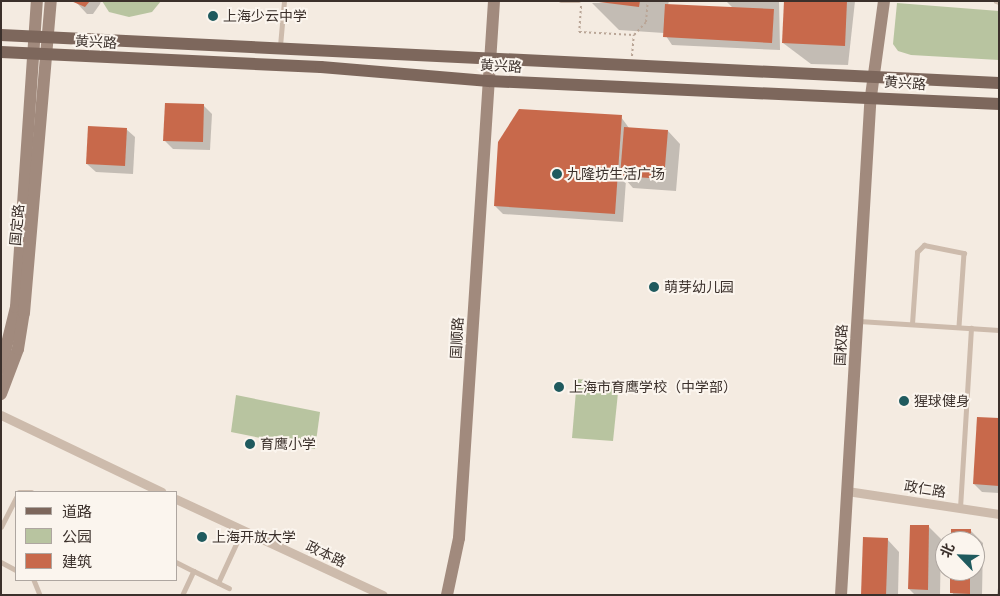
<!DOCTYPE html>
<meta charset="utf-8">
<style>
body{margin:0}
#map{position:relative;width:1000px;height:596px;overflow:hidden;background:#f4ebe1;font-family:"Open Sans","Noto Sans SC",sans-serif}
div>[style]{position:absolute}
[style*='--x']{left:calc(var(--x)*1px);top:calc(var(--y)*1px);width:calc(var(--w)*1px);rotate:calc(var(--a)*1deg)}
.green>*{inset:0;background:#b8c4a0}
.shadow>*{inset:0;background:#0003}
.building>*{inset:0;background:#c8694b}
.path>*{height:2px;margin-top:-1px;transform-origin:0;background:repeating-linear-gradient(90deg,#b9a596 0 2.5px,transparent 0 5px)}
.lane>*{height:4.5px;margin:-2.25px;padding:0 2.25px;transform-origin:2.25px;border-radius:2.25px;background:#cdbbac}
.street>*{height:9px;margin:-4.5px;padding:0 4.5px;transform-origin:4.5px;border-radius:4.5px;background:#cdbbac}
.secondary>*{height:12px;margin:-6px;padding:0 6px;transform-origin:6px;border-radius:6px;background:#a18a7d}
.primary>*{height:12px;margin:-6px;padding:0 6px;transform-origin:6px;border-radius:6px;background:#7d675c}
.dots>*{width:14px;height:14px;translate:-50% -50%;box-sizing:border-box;border:2px solid #fbf5ee;border-radius:50%}
span{translate:-50% -50%;white-space:nowrap;text-align:center;line-height:1.15;-webkit-text-stroke:4px #fbf5ee;paint-order:stroke}
.poi-label{font-size:14px;color:#3b302b}
.left{translate:0 -50%;text-align:left}
.street-label{font-size:14px;color:#3b302b}
.frame{position:absolute;inset:0;border:2px solid #3b302b;pointer-events:none}
.legend{position:absolute;left:15px;top:491px;width:162px;height:90px;box-sizing:border-box;background:#fbf5ee;border:1px solid #aea6a0;margin:0;padding:6px 9px;list-style:none;font-size:15px;color:#3b302b}
.legend li{display:flex;align-items:center;gap:10px;height:25px}
.legend b{width:25px;border:1px solid #aea6a0}
.north{position:absolute;left:935px;top:531px;width:50px;height:50px;box-sizing:border-box;background:#fbf5ee;border:1px solid #aea6a0;border-radius:50%;rotate:294deg;font-size:14px;font-weight:700;line-height:20px;text-align:center;color:#3b302b}
.north::after{content:'';display:block;margin:auto;width:18px;height:22px;background:#1f5a5e;clip-path:polygon(50% 0,100% 100%,50% 72%,0 100%)}
</style>
<div id="map">
<div class="green">
<i style="clip-path:polygon(102px 1px,161px 1px,152px 12px,129px 17px,109px 12px)"></i>
<i style="clip-path:polygon(897px 3px,999px 11px,999px 60px,911px 55px,898px 51px,893px 44px)"></i>
<i style="clip-path:polygon(577px 379px,619px 383px,613px 441px,572px 438px)"></i>
<i style="clip-path:polygon(236px 395px,320px 412px,315px 449px,231px 432px)"></i>
</div>
<div class="shadow">
<i style="clip-path:polygon(75px 1px,101px 1px,100px 4px,93px 14px,87px 14px)"></i>
<i style="clip-path:polygon(669px 1px,668px 5px,733px 8px,726px 1px,779px 1px,780px 50px,672px 45px,664px 33px,619px 30px,592px 3px)"></i>
<i style="clip-path:polygon(785px 1px,855px 1px,848px 65px,811px 64px,783px 43px)"></i>
<i style="clip-path:polygon(203px 105px,212px 114px,210px 150px,173px 149px,164px 140px)"></i>
<i style="clip-path:polygon(621px 117px,629px 128px,668px 131px,680px 144px,676px 191px,633px 188px,626px 180px,623px 222px,503px 214px,495px 206px)"></i>
<i style="clip-path:polygon(126px 129px,135px 137px,133px 174px,96px 172px,87px 164px)"></i>
<i style="clip-path:polygon(999px 419px,999px 493px,982px 492px,974px 484px)"></i>
<i style="clip-path:polygon(929px 527px,941px 539px,940px 595px,915px 595px,909px 589px)"></i>
<i style="clip-path:polygon(971px 531px,983px 543px,982px 595px,953px 595px,952px 571px,975px 571px,975px 541px,952px 541px)"></i>
<i style="clip-path:polygon(887px 539px,899px 552px,898px 595px,863px 595px)"></i>
<i style="clip-path:polygon(999px 581px,999px 595px,997px 595px)"></i>
</div>
<div class="building">
<i style="clip-path:polygon(71px 1px,90px 1px,85px 7px)"></i>
<i style="clip-path:polygon(591px 1px,640px 1px,639px 7px)"></i>
<i style="clip-path:polygon(784px 1px,847px 1px,845px 46px,782px 43px)"></i>
<i style="clip-path:polygon(665px 4px,774px 9px,772px 43px,663px 37px)"></i>
<i style="clip-path:polygon(165px 103px,204px 104px,203px 142px,163px 141px)"></i>
<i style="clip-path:polygon(519px 109px,622px 115px,615px 214px,494px 206px,498px 142px)"></i>
<i style="clip-path:polygon(88px 126px,127px 128px,125px 166px,86px 164px)"></i>
<i style="clip-path:polygon(624px 127px,668px 130px,664px 179px,620px 176px)"></i>
<i style="clip-path:polygon(977px 417px,999px 418px,999px 486px,973px 484px)"></i>
<i style="clip-path:polygon(910px 525px,929px 525px,928px 590px,908px 589px)"></i>
<i style="clip-path:polygon(951px 529px,971px 529px,971px 541px,951px 541px)"></i>
<i style="clip-path:polygon(863px 537px,888px 538px,886px 595px,861px 595px)"></i>
<i style="clip-path:polygon(950px 571px,970px 571px,970px 594px,950px 593px)"></i>
</div>
<div class="path">
<i style="--x:738;--y:1;--w:30;--a:0"></i>
<i style="--x:581;--y:6;--w:26;--a:94"></i>
<i style="--x:579;--y:32;--w:55;--a:3.1"></i>
<i style="--x:632;--y:56;--w:21;--a:-85"></i>
<i style="--x:634;--y:35;--w:18;--a:-47"></i>
<i style="--x:646;--y:22;--w:21;--a:-85"></i>
</div>
<div class="lane">
<i style="--x:561;--y:1;--w:18;--a:0"></i>
<i style="--x:996;--y:1;--w:3;--a:18"></i>
<i style="--x:280;--y:46;--w:45;--a:-84.9"></i>
<i style="--x:859;--y:321;--w:140;--a:3.7"></i>
<i style="--x:912;--y:324;--w:72;--a:-86"></i>
<i style="--x:917;--y:252;--w:10;--a:-45"></i>
<i style="--x:924;--y:245;--w:41;--a:11.3"></i>
<i style="--x:964;--y:253;--w:74;--a:93.9"></i>
<i style="--x:19;--y:492;--w:13;--a:0"></i>
<i style="--x:960;--y:508;--w:180;--a:-86.5"></i>
<i style="--x:1;--y:527;--w:33;--a:-63"></i>
<i style="--x:1;--y:562;--w:17;--a:28"></i>
<i style="--x:176;--y:562;--w:20;--a:27"></i>
<i style="--x:194;--y:571;--w:26;--a:115"></i>
<i style="--x:194;--y:571;--w:39;--a:26"></i>
<i style="--x:34;--y:580;--w:16;--a:68"></i>
<i style="--x:218;--y:583;--w:57;--a:-65.2"></i>
</div>
<div class="street">
<i style="--x:1;--y:415;--w:178;--a:25.6"></i>
<i style="--x:847;--y:491;--w:154;--a:8.6"></i>
<i style="--x:176;--y:499;--w:228;--a:24.9"></i>
</div>
<div class="secondary">
<i style="--x:1;--y:368;--w:63;--a:-76.2"></i>
<i style="--x:16;--y:307;--w:307;--a:-86.1"></i>
<i style="--x:1;--y:394;--w:48;--a:-69.3"></i>
<i style="--x:18;--y:349;--w:36;--a:-81"></i>
<i style="--x:24;--y:313;--w:313;--a:-85.1"></i>
<i style="--x:447;--y:595;--w:58;--a:-78.1"></i>
<i style="--x:459;--y:538;--w:538;--a:-86.27"></i>
<i style="--x:841;--y:595;--w:500;--a:-86.6"></i>
<i style="--x:871;--y:96;--w:96;--a:-82.2"></i>
</div>
<div class="primary">
<i style="--x:1;--y:35;--w:999;--a:2.75"></i>
<i style="--x:1;--y:52;--w:320;--a:2.7"></i>
<i style="--x:321;--y:67;--w:169;--a:4.8"></i>
<i style="--x:489;--y:81;--w:511;--a:2.58"></i>
</div>
<div class="dots">
<i style="left:213px;top:16px;background:#1f5a5e"></i>
<i style="left:557px;top:174px;background:#1f5a5e"></i>
<i style="left:654px;top:287px;background:#1f5a5e"></i>
<i style="left:559px;top:387px;background:#1f5a5e"></i>
<i style="left:904px;top:401px;background:#1f5a5e"></i>
<i style="left:250px;top:444px;background:#1f5a5e"></i>
<i style="left:202px;top:537px;background:#1f5a5e"></i>
</div>
<div class="poi-label">
<span class="left" style="left:223px;top:16px">上海少云中学</span>
<span class="left" style="left:567px;top:174px">九隆坊生活广场</span>
<span class="left" style="left:664px;top:287px">萌芽幼儿园</span>
<span class="left" style="left:569px;top:387px">上海市育鹰学校（中学部）</span>
<span class="left" style="left:914px;top:401px">猩球健身</span>
<span class="left" style="left:260px;top:444px">育鹰小学</span>
<span class="left" style="left:212px;top:537px">上海开放大学</span>
</div>
<div class="street-label">
<span style="left:96px;top:42px;rotate:3deg">黄兴路</span>
<span style="left:501px;top:66px;rotate:3deg">黄兴路</span>
<span style="left:905px;top:83px;rotate:4deg">黄兴路</span>
<span style="left:17px;top:225px;rotate:-85deg">国定路</span>
<span style="left:457px;top:338px;rotate:-87deg">国顺路</span>
<span style="left:841px;top:345px;rotate:-87deg">国权路</span>
<span style="left:925px;top:489px;rotate:9deg">政仁路</span>
<span style="left:326px;top:554px;rotate:25deg">政本路</span>
</div>
<div class="frame"></div>
<ul class="legend">
<li><b style="height:6px;background:#7d675c"></b>道路</li>
<li><b style="height:14px;background:#b8c4a0"></b>公园</li>
<li><b style="height:14px;background:#c8694b"></b>建筑</li>
</ul>
<div class="north">北</div>
</div>
